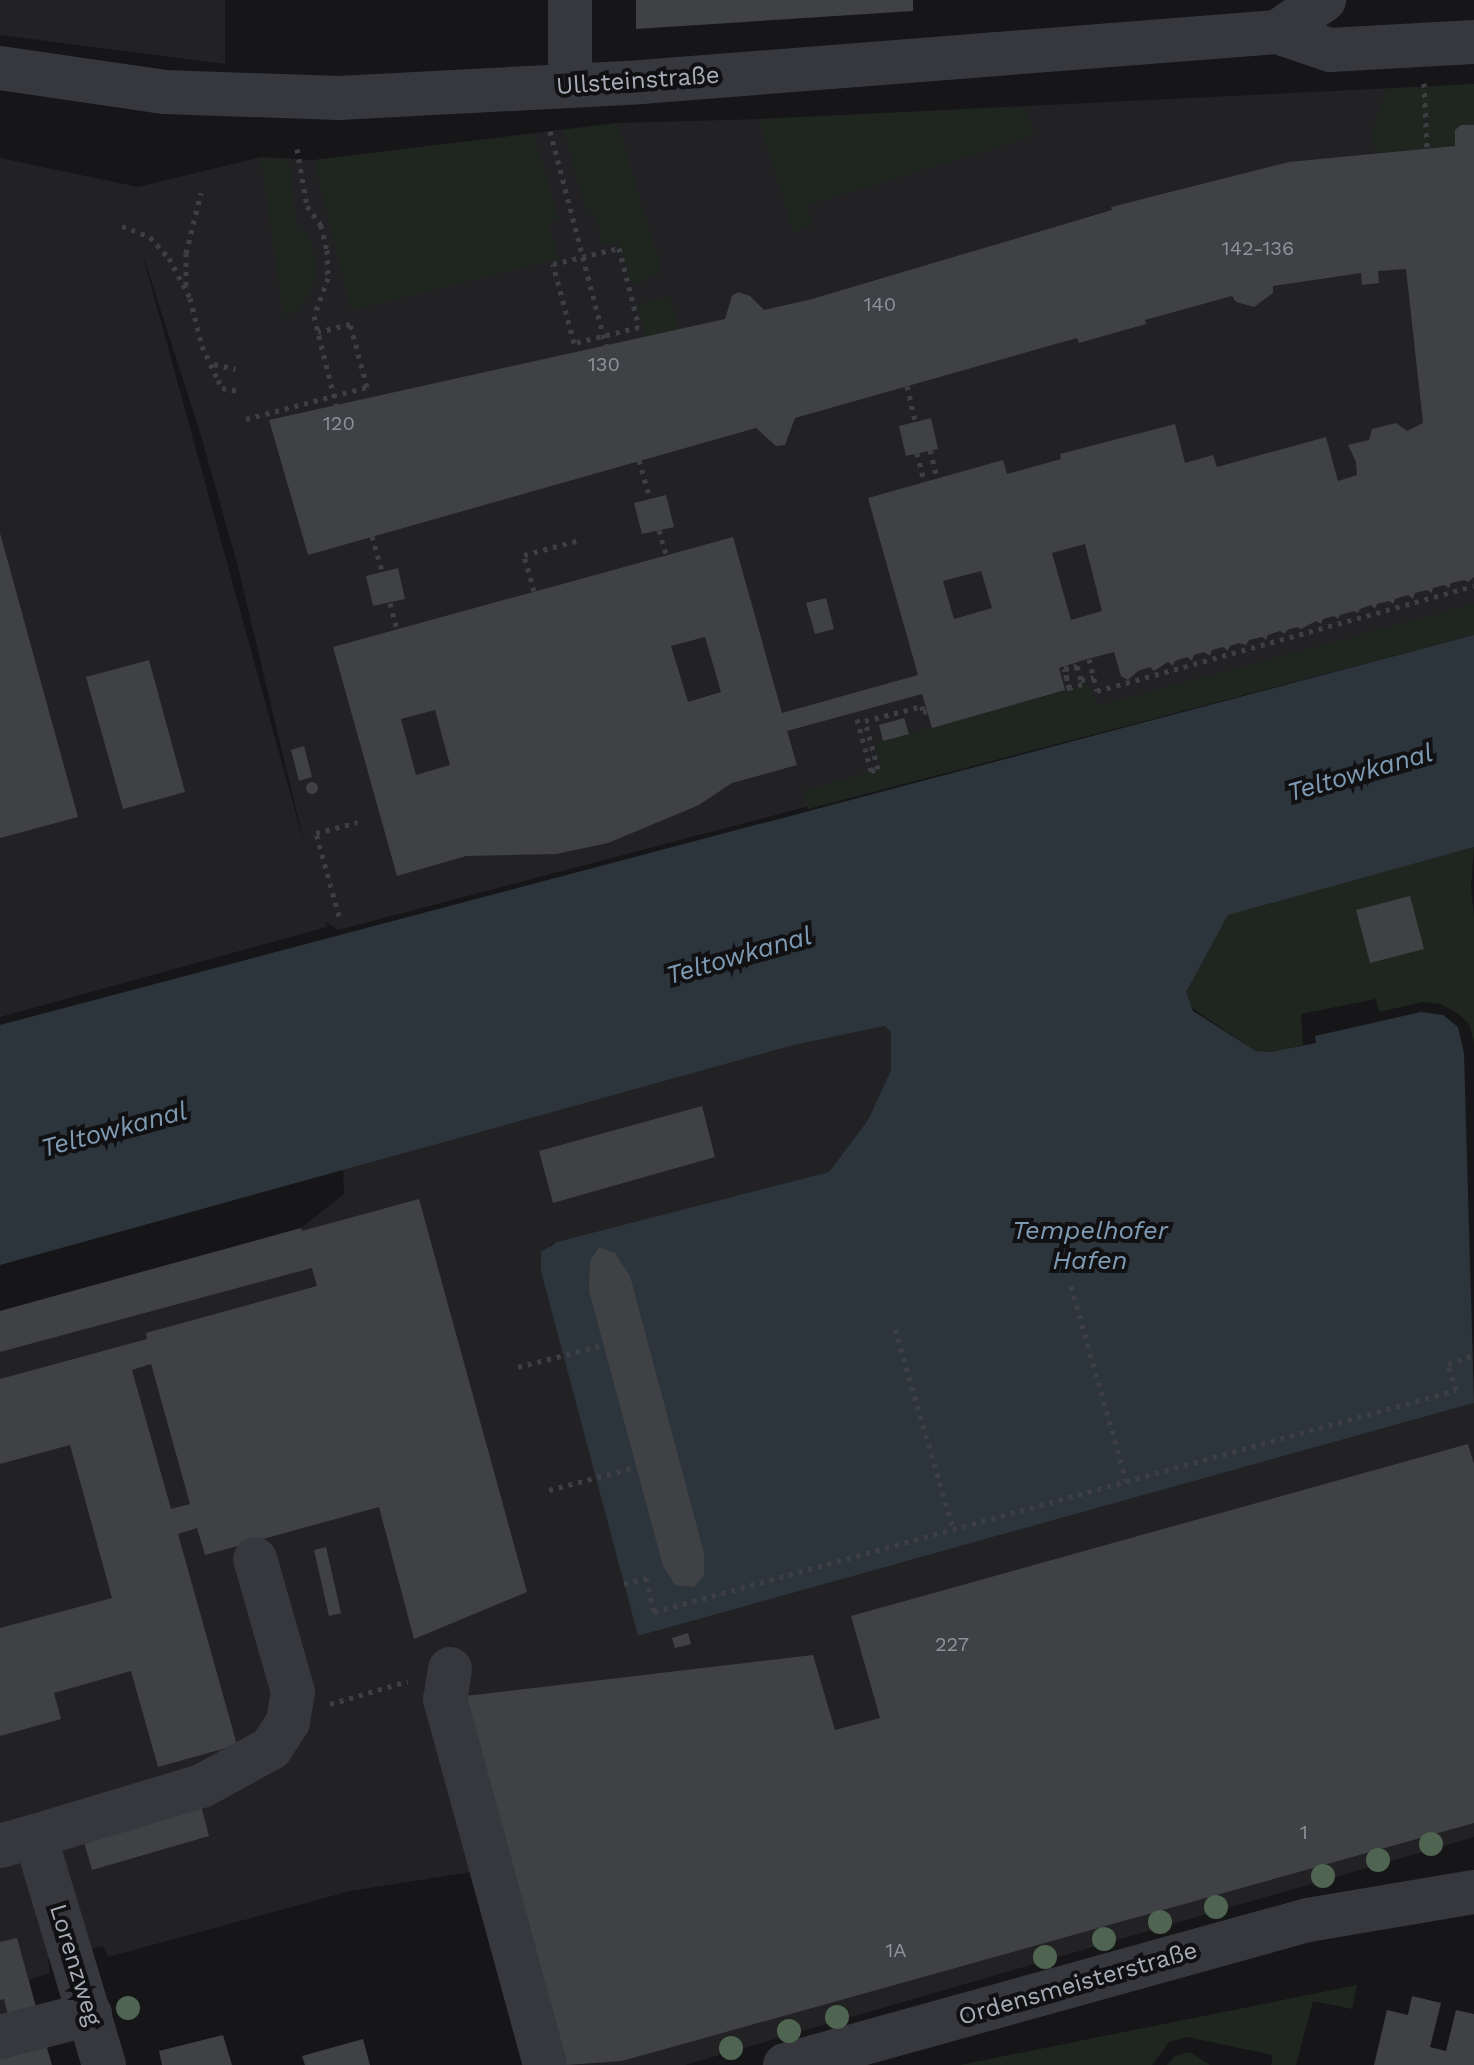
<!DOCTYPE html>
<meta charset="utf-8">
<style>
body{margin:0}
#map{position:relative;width:1474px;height:2065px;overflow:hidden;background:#161618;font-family:"Work Sans",sans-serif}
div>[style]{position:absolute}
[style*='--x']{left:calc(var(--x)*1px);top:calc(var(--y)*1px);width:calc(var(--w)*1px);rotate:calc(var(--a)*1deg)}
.built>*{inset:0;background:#222225}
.green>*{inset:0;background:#1e261f}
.water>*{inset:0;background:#2c353c}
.building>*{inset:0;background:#404145}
.round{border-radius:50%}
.path>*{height:5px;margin-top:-2.5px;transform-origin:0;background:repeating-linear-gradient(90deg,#3d3f44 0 4px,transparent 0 10px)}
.minor>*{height:44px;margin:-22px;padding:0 22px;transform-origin:22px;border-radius:22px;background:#37383d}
.trees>*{width:24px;height:24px;margin:-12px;border-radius:50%;background:#506452}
span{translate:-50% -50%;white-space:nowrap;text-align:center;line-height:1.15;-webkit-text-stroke:8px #111113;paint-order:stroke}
.number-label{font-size:20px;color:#8e929b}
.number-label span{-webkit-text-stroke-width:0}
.street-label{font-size:24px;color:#a8adb8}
.water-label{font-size:26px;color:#7f9bb3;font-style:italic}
</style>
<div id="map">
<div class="built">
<i style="clip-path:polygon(0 0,225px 0,225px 64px,0 35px)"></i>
<i style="clip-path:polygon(evenodd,1474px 84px,1474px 621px,878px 788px,338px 930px,325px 921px,327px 927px,0 1017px,0 158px,138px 187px,261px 157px,314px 160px,617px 123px,760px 119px,1474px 84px,141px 249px,199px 429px,237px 563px,306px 851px,141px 249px)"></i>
<i style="clip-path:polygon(885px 1026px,891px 1032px,891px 1070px,868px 1120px,829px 1172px,549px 1245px,638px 1636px,1474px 1403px,1474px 1837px,685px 2065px,535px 2065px,477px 1871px,350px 1891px,108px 1957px,103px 1946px,48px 1959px,50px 1973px,29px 1980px,45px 2041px,0 2053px,0 1311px,301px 1228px,344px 1194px,343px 1168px,794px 1045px)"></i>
</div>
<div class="green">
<i style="clip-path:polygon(1474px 84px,1474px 125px,1461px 125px,1455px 130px,1455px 146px,1376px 153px,1371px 137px,1386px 89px)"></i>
<i style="clip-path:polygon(1026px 107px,1034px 136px,808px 205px,813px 225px,793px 232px,759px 119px)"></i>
<i style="clip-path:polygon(617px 123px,662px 271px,632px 286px,619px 242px,603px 244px,595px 213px,587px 214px,564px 130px)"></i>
<i style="clip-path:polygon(533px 134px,559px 220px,548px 223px,559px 259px,351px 311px,314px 160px)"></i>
<i style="clip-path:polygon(261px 158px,289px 159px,296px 223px,308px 235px,314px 253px,316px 271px,311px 290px,299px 309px,284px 318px)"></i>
<i style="clip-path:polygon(669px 296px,679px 329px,646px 337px,637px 305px)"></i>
<i style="clip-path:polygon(1474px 604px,1474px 635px,808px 809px,803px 791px,882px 769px,875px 743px,1090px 684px,1097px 706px)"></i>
<i style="clip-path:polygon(1474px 847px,1471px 888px,1474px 916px,1474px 1042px,1469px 1024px,1456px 1012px,1440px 1004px,1423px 1002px,1379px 1012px,1376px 999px,1301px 1014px,1303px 1045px,1270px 1052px,1256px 1051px,1189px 1006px,1186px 992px,1189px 981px,1228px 914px)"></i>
<i style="clip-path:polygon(1357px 1985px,1352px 2009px,1313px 2001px,1296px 2065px,1271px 2065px,1273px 2055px,1187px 2037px,1169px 2042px,1152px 2065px,960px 2065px)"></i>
<i style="clip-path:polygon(1190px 2052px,1210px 2065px,1167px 2065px,1175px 2056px)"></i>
</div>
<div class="water">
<i style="clip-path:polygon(1474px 635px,1474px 847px,1228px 915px,1186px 992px,1193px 1011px,1256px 1051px,1270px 1052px,1316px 1043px,1315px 1036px,1421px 1012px,1443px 1015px,1458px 1027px,1464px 1053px,1474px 1403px,638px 1636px,541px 1271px,541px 1252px,557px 1242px,829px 1172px,868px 1120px,891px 1070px,891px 1032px,885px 1026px,794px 1045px,0 1265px,0 1025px)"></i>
</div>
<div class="building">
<i style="clip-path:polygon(636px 0,913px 0,913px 11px,636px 29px)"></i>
<i style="clip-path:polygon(evenodd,1461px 125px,1474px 125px,1474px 577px,1468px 582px,1464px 580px,1451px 583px,1449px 588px,1444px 585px,1433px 588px,1432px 593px,1427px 590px,1415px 593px,1413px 599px,1408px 595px,1395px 599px,1393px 604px,1389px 601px,1377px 604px,1375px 609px,1371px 605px,1360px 609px,1358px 613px,1354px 611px,1340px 615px,1338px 619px,1334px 616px,1323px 619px,1321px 624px,1316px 621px,1301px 629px,1297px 627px,1287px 630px,1285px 634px,1280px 631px,1268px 635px,1266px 640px,1262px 637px,1249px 640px,1246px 645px,1239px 643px,1230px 646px,1228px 651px,1223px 647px,1212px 650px,1210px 656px,1204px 652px,1194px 655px,1192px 661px,1187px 657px,1175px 661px,1173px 666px,1168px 662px,1154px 671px,1150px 667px,1138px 671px,1128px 680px,1121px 676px,1114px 652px,1084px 660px,1059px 668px,1065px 690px,932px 728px,922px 694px,787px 731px,797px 765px,732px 783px,699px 805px,608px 843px,556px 854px,466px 856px,397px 876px,333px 647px,733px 537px,782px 713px,918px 675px,868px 498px,1003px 460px,1007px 474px,1061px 459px,1060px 454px,1175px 424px,1185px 463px,1213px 455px,1217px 467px,1326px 437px,1338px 481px,1357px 475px,1356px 462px,1348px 445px,1369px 440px,1372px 429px,1396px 423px,1407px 431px,1423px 423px,1406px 269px,1378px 271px,1379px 283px,1362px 285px,1361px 273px,1273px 286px,1273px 293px,1254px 307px,1236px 302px,1232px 296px,1145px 320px,1146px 324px,1079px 343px,1077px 338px,795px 418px,785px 445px,776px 446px,756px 428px,308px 555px,269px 420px,725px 319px,732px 296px,738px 292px,750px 296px,764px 310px,812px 299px,1112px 210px,1111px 207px,1289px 162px,1455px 146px,1455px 130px,1461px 125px,1085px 544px,1102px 611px,1071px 620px,1052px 553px,1085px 544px,1461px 125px,981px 571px,992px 608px,954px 619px,943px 581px,981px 571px,1461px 125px,705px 637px,721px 692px,688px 702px,671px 646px,705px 637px,1461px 125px,435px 710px,450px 765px,416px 775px,401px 719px,435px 710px)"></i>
<i style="clip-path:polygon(931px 418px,938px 449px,906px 456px,899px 426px)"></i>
<i style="clip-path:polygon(666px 495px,674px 527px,642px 534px,634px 503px)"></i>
<i style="clip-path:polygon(0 533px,78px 817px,0 838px)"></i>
<i style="clip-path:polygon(398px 568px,405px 599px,373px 606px,366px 576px)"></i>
<i style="clip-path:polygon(826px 598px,834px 629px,815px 634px,806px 603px)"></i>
<i style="clip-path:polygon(149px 660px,185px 792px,123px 809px,86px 677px)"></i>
<i style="clip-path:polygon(904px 718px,909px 734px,883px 741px,879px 725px)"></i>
<i style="clip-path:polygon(304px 746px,312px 777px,299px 781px,291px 750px)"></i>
<i class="round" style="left:306px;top:782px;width:12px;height:12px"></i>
<i style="clip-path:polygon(1410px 896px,1424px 949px,1370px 963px,1356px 910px)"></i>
<i style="clip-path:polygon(702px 1106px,715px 1157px,553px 1203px,539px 1151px)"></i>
<i style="clip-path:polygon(evenodd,419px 1199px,527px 1592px,414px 1639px,379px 1507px,205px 1555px,197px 1528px,178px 1534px,237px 1745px,158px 1767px,131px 1671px,54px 1693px,61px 1719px,0 1736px,0 1628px,112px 1598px,70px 1445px,0 1464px,0 1379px,147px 1339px,146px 1333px,317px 1286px,312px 1268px,0 1352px,0 1311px,301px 1228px,302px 1231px,419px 1199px,151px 1364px,190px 1504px,171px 1509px,132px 1370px,151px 1364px)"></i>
<i style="clip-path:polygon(599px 1247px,615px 1253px,630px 1276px,704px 1553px,704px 1576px,694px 1587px,675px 1585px,663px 1566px,589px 1291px,590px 1261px)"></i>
<i style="clip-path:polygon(1468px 1444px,1474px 1464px,1474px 1823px,622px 2061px,566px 2065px,465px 1696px,813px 1655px,835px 1730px,880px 1718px,851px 1616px)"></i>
<i style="clip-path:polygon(326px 1547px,341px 1613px,329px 1616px,314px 1550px)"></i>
<i style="clip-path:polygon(688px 1633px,691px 1644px,675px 1648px,672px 1638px)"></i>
<i style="clip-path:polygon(198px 1794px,209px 1836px,92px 1870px,80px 1828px)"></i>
<i style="clip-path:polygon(17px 1938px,36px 2007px,8px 2015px,4px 1999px,0 2000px,0 1942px)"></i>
<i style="clip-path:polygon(1412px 1996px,1441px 2003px,1430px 2047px,1446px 2051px,1456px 2010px,1474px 2014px,1474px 2065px,1374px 2065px,1387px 2010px,1408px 2015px)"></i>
<i style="clip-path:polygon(223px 2035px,232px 2065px,162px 2065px,159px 2051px)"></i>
<i style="clip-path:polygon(363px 2039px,370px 2065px,305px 2065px,302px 2056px)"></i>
<i style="clip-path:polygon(45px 2041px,52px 2065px,0 2065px,0 2053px)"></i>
</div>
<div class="path">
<i style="--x:1424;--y:83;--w:66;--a:87.4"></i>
<i style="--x:550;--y:131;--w:222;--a:75.4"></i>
<i style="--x:297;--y:149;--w:58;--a:80"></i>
<i style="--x:307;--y:206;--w:24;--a:54"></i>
<i style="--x:321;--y:225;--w:26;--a:77"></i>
<i style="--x:327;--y:250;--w:28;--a:88"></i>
<i style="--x:328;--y:278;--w:40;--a:110.2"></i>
<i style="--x:314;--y:316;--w:92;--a:76.1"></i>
<i style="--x:122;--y:226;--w:30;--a:21"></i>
<i style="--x:150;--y:237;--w:28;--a:48"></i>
<i style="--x:169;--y:258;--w:45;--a:62.3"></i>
<i style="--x:190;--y:298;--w:49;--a:76"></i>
<i style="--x:202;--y:346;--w:38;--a:65"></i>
<i style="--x:218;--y:380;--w:9;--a:63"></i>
<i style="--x:222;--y:388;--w:17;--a:10"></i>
<i style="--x:619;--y:248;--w:81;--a:75.8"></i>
<i style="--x:639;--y:327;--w:67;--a:166.2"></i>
<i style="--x:574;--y:343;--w:82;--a:-104.9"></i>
<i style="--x:553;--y:264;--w:68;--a:-13.6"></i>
<i style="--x:186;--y:286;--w:33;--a:-90"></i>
<i style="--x:186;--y:253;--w:62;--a:-76"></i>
<i style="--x:214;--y:364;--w:22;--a:13"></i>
<i style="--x:907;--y:386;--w:36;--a:77"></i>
<i style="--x:246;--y:419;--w:125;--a:-14.8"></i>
<i style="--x:367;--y:387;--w:65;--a:-105.1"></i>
<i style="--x:350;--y:324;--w:33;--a:166"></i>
<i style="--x:930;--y:450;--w:30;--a:76"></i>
<i style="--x:917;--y:453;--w:30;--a:76"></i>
<i style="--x:639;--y:460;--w:41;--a:74.2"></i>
<i style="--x:659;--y:530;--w:26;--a:74"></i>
<i style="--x:372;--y:536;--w:37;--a:74"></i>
<i style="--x:534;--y:591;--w:37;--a:-106"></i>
<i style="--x:524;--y:555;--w:58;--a:-15"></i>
<i style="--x:390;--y:603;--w:27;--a:75"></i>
<i style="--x:1089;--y:659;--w:33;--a:76"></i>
<i style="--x:1097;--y:691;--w:391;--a:-15.6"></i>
<i style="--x:1070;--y:690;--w:22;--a:-106"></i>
<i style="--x:1064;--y:669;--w:13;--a:-13"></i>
<i style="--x:1077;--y:666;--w:19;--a:74"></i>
<i style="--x:1082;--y:684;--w:14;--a:163"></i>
<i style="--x:1069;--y:688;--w:19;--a:-102"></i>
<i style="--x:1065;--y:669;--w:12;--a:-14"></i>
<i style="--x:1077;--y:666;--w:15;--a:74"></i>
<i style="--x:1081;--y:680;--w:13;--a:-13"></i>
<i style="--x:857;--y:719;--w:54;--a:74.9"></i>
<i style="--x:871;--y:771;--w:7;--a:-16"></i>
<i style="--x:878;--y:769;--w:50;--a:-105.2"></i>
<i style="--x:865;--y:721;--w:59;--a:-14.7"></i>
<i style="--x:922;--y:706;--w:6;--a:81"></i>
<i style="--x:923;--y:712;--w:4;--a:-14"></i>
<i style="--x:339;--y:916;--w:86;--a:-105.5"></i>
<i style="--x:316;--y:833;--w:43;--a:-14.7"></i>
<i style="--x:1071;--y:1286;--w:203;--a:74.2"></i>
<i style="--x:895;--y:1329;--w:208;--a:73.8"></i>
<i style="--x:518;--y:1367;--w:88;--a:-14.5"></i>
<i style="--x:549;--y:1490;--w:90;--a:-14.8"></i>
<i style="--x:624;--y:1584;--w:23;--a:-15"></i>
<i style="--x:646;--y:1578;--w:35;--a:77"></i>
<i style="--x:654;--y:1612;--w:832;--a:-15.47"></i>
<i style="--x:1456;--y:1390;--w:27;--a:-107"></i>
<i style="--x:1448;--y:1364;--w:28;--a:-19"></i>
<i style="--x:330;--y:1704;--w:81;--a:-16.4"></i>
</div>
<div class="minor">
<i style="--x:570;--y:0;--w:86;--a:90"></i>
<i style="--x:1277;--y:32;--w:57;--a:-34.2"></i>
<i style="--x:0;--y:68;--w:167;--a:8.3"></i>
<i style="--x:165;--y:92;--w:174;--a:2"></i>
<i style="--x:339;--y:98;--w:302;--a:-3"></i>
<i style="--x:641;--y:82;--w:638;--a:-4.5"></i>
<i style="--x:1277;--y:32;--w:56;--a:18.8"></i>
<i style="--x:1330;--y:50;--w:144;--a:-3.2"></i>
<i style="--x:450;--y:1669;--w:30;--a:99"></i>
<i style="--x:445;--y:1699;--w:379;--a:74.7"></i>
<i style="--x:35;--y:1836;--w:174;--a:-16.7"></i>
<i style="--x:202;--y:1786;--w:79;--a:-28.8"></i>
<i style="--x:271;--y:1748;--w:31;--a:-57"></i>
<i style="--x:288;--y:1722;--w:30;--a:-81"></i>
<i style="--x:293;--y:1692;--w:138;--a:-105.9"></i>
<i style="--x:0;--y:1846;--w:36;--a:-16"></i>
<i style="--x:35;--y:1836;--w:239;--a:73.2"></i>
<i style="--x:0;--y:2037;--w:93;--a:-14.3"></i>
<i style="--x:785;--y:2065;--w:543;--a:-15.5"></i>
<i style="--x:1308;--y:1920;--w:168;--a:-9.6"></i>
</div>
<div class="trees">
<i style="left:1431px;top:1844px"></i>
<i style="left:1378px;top:1860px"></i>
<i style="left:1323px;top:1876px"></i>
<i style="left:1216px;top:1907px"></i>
<i style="left:1160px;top:1922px"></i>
<i style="left:1104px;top:1939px"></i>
<i style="left:1045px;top:1957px"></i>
<i style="left:128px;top:2008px"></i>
<i style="left:837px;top:2017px"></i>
<i style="left:789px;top:2031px"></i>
<i style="left:731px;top:2048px"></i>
</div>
<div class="number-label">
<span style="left:1258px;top:248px">142-136</span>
<span style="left:880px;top:304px">140</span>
<span style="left:604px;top:364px">130</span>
<span style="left:339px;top:423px">120</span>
<span style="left:952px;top:1644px">227</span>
<span style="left:1304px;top:1832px">1</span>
<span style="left:896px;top:1950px">1A</span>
</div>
<div class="street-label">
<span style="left:638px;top:81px;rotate:-4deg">Ullsteinstraße</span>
<span style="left:75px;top:1965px;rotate:73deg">Lorenzweg</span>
<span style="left:1078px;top:1984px;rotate:-16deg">Ordensmeisterstraße</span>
</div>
<div class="water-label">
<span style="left:1360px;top:773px;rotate:-16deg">Teltowkanal</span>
<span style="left:739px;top:956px;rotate:-16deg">Teltowkanal</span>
<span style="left:114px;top:1130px;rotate:-15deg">Teltowkanal</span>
<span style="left:1090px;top:1246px">Tempelhofer<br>Hafen</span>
</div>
</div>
